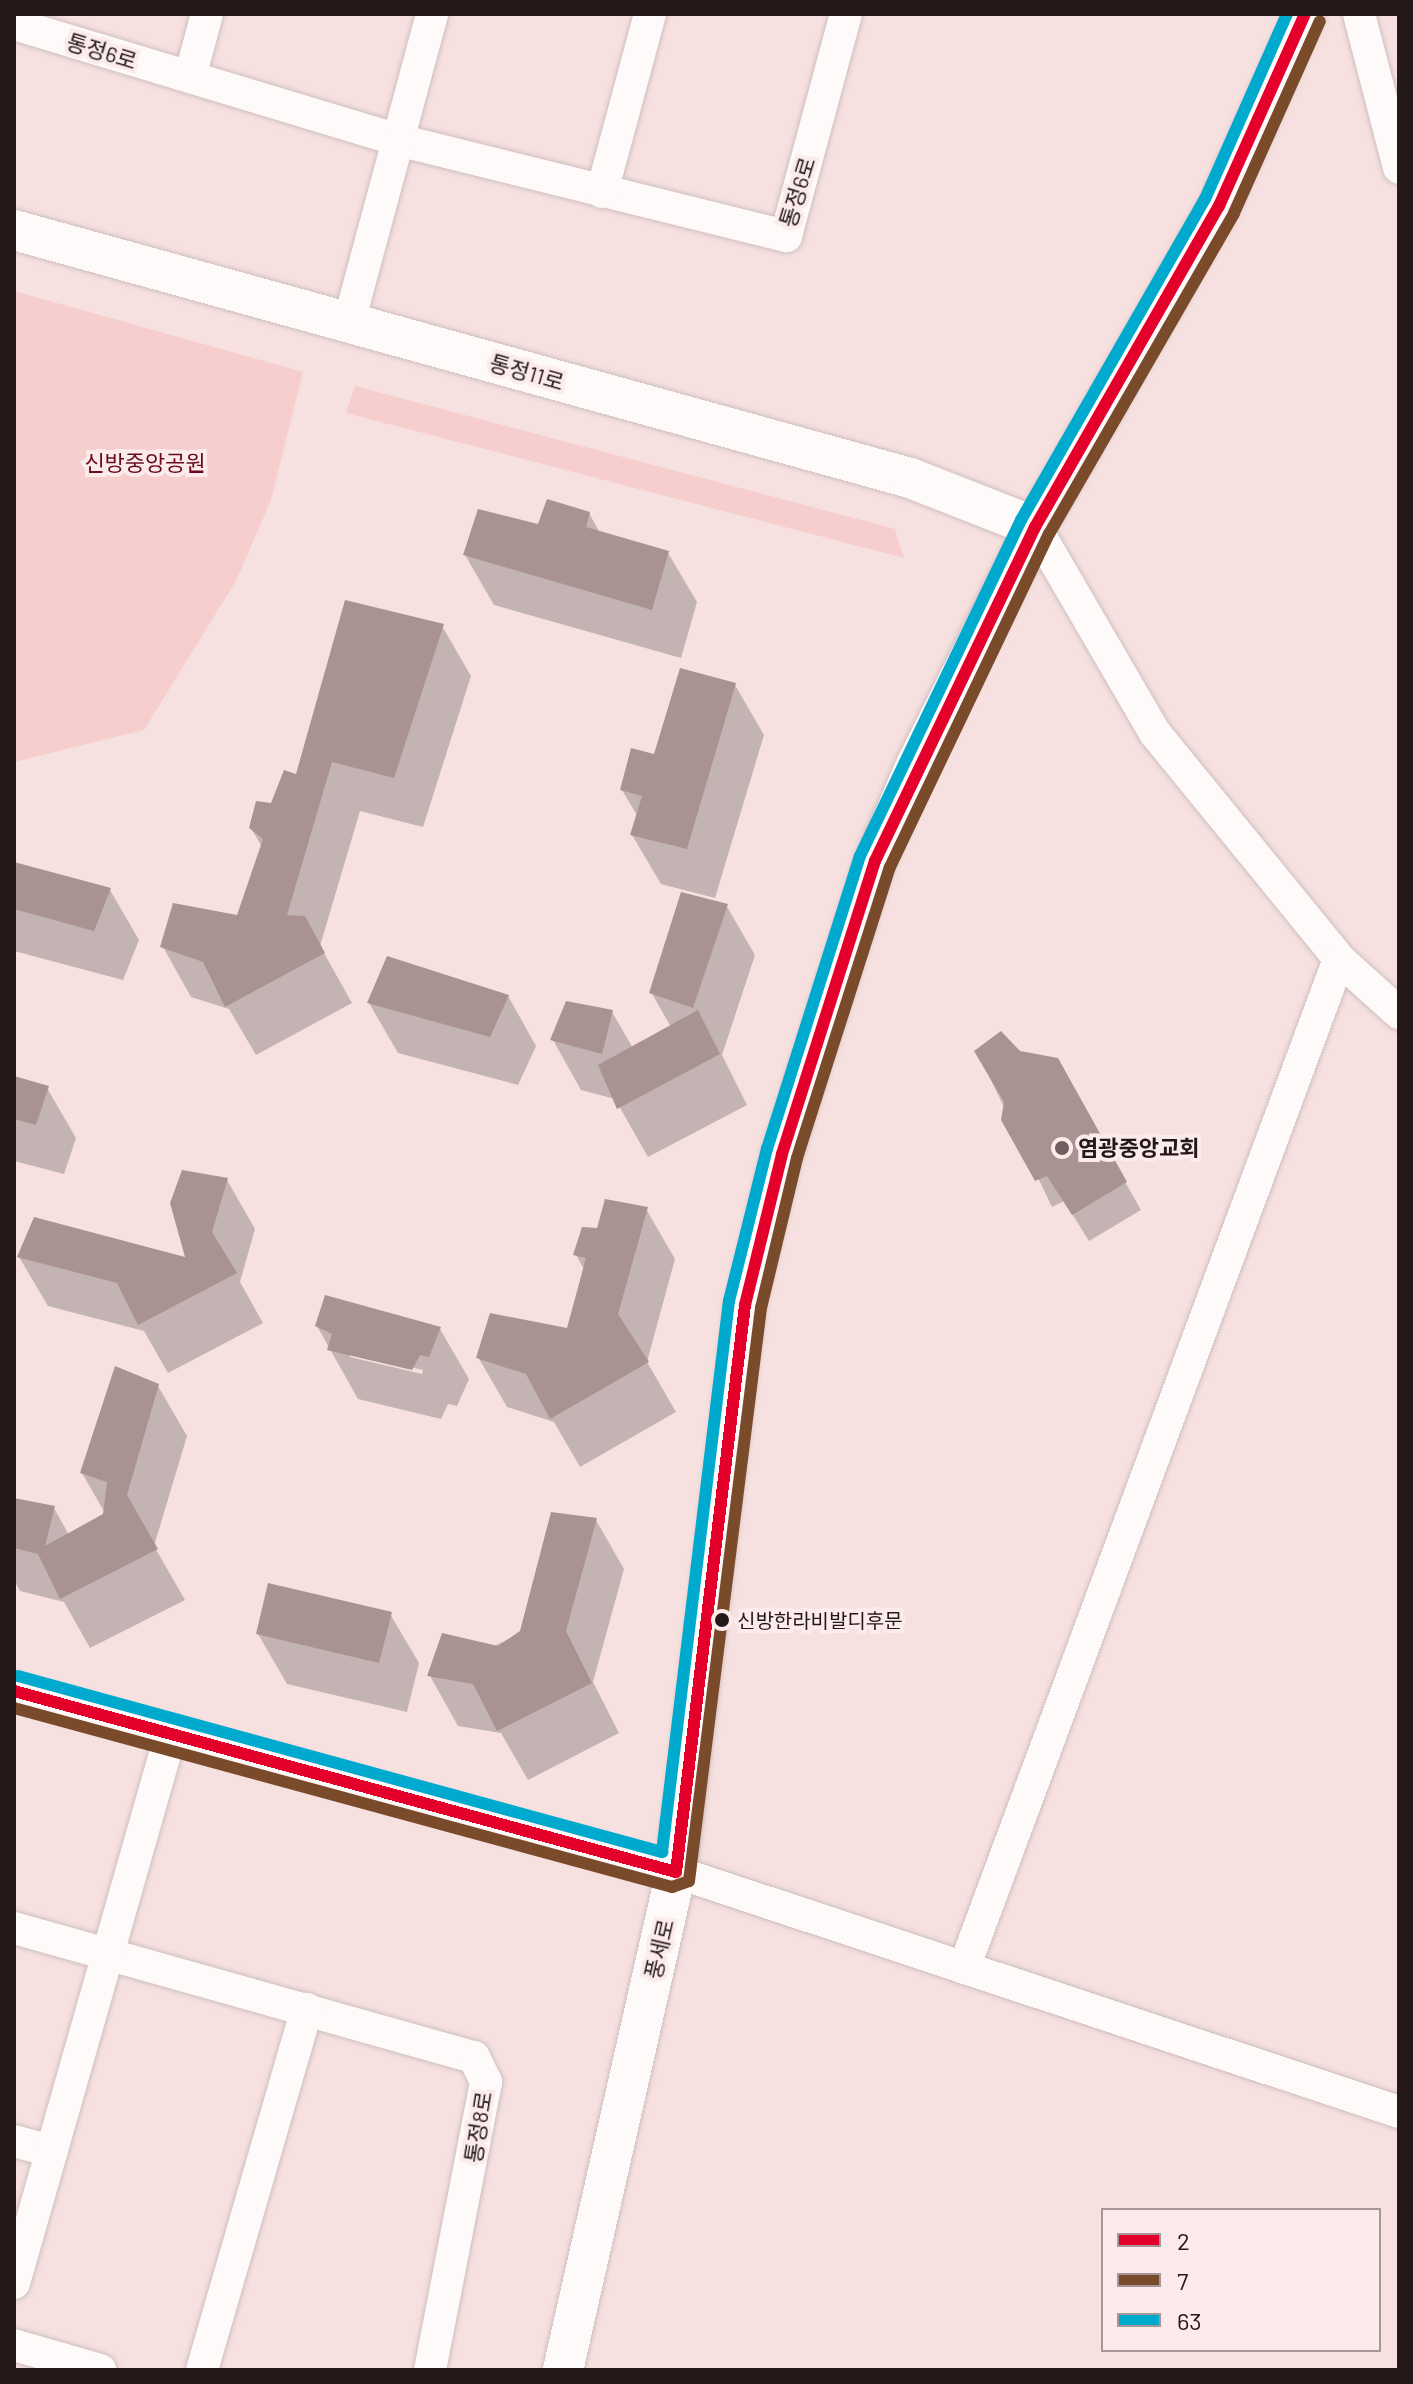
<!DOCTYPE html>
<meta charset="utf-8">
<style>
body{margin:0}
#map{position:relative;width:1413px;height:2384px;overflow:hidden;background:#f6e0e0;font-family:Barlow,"Noto Sans KR",sans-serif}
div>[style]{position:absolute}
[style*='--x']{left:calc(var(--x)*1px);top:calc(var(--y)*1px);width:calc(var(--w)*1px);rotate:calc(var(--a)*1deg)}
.green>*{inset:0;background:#f7cece}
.shadow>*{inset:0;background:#0003}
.building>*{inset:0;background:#a89292}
.roads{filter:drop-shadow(0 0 2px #cfbebe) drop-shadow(0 0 2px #cfbebe)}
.minor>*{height:32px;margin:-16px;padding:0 16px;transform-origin:16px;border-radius:16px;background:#fefafa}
.tertiary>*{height:40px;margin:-20px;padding:0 20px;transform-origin:20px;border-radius:20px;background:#fefafa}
.bus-1>*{height:12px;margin:-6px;padding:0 6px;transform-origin:6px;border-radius:6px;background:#e4002b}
.bus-2>*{height:12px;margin:-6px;padding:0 6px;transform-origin:6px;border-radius:6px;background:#7a4b2a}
.bus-3>*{height:12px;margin:-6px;padding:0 6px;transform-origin:6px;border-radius:6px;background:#00a9ce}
.dots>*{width:22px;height:22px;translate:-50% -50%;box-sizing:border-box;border:4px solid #fbebeb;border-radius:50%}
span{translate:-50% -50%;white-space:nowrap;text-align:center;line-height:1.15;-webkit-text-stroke:8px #fbebeb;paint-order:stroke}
.bus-label{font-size:20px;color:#251818}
.left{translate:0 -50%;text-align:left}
.street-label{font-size:22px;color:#251818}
.park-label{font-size:22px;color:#670b1d}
.poi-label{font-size:22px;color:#251818;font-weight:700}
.frame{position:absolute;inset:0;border:16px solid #251818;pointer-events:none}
.legend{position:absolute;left:1101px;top:2208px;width:280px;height:144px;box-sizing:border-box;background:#fbebeb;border:2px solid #a59797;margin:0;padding:10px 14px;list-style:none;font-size:24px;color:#251818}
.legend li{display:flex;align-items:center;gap:16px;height:40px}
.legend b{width:40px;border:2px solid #a59797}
</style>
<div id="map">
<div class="green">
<i style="clip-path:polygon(14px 291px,303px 372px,271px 500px,237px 579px,144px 730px,14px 762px)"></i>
<i style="clip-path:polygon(355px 386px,895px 529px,904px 558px,346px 413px)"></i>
</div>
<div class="shadow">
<i style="clip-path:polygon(589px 513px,600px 533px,668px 553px,697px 602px,681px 658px,494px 605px,465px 555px)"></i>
<i style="clip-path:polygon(442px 626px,471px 676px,423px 827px,360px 811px,320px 946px,352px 1003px,256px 1055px,229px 1009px,191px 997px,163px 947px,238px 917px,262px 847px,251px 828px)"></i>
<i style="clip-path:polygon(735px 685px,764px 735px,715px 898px,661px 884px,632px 835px,638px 817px,622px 790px)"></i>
<i style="clip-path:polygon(14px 864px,110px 890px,139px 940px,123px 980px,14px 951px)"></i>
<i style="clip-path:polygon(726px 905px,755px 955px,722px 1055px,747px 1105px,648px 1157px,615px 1099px,581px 1090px,553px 1040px,612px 1012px,633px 1048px,671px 1027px,651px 992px)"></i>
<i style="clip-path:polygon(508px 996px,536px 1046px,518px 1085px,398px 1053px,369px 1003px)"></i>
<i style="clip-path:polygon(977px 1051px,1056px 1060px,1141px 1210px,1089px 1241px,1064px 1201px,1052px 1207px)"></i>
<i style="clip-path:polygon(14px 1078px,47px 1088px,76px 1138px,64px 1174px,14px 1161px)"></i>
<i style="clip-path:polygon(227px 1180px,255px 1229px,240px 1282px,263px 1323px,168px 1373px,144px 1331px,48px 1306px,19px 1257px,188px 1260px)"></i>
<i style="clip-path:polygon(646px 1209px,675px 1259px,647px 1362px,676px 1412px,580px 1467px,554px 1422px,507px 1407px,478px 1357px,568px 1330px,585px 1271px,576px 1255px)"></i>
<i style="clip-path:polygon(evenodd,317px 1326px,440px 1329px,469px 1379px,457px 1406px,448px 1404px,441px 1419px,358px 1399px,317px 1326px,350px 1353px,423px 1370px,422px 1374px,350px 1357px,350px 1353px)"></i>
<i style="clip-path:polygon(158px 1386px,187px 1436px,154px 1546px,185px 1600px,90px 1648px,64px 1602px,20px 1591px,14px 1580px,14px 1500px,54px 1508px,69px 1535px,106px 1515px,82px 1473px)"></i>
<i style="clip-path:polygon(596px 1520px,624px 1569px,593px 1682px,619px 1733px,528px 1780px,501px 1733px,458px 1726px,430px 1676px,522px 1633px)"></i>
<i style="clip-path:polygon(390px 1614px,419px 1663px,407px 1712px,287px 1684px,258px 1634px)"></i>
</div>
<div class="building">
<i style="clip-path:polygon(547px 499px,590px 512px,586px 527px,669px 551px,652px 610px,463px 555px,478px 509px,538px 524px)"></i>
<i style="clip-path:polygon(345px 600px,444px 624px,394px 778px,332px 762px,287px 915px,305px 916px,325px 953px,225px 1007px,203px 962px,160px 947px,173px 903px,237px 915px,263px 839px,249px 828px,256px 801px,271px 803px,284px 770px,296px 774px)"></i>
<i style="clip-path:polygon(680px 668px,736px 683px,687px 849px,630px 835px,642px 796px,620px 790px,631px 748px,654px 754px)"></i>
<i style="clip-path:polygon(14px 862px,111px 888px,94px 931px,14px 909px)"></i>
<i style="clip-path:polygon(681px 892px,728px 904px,693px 1008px,649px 993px)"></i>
<i style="clip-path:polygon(387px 956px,509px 995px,490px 1037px,367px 1003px)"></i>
<i style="clip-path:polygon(566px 1001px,613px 1010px,602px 1054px,550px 1040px)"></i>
<i style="clip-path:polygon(698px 1010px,720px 1054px,617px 1109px,598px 1065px)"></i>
<i style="clip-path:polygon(1001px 1031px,1020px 1051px,1058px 1058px,1127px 1182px,1072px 1215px,1047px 1176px,1035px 1181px,1001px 1120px,1004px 1102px,974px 1051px)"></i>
<i style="clip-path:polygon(14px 1076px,49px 1086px,36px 1125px,14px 1119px)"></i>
<i style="clip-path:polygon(182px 1170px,228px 1178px,212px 1232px,237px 1273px,138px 1325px,117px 1283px,17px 1257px,34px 1217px,185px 1257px,170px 1203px)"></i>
<i style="clip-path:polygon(605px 1199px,648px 1207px,618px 1314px,649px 1362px,550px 1419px,526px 1374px,476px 1358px,490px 1313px,567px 1328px,586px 1258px,573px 1255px,582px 1227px,597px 1228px)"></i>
<i style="clip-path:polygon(325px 1295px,441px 1327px,429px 1357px,420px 1355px,412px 1370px,327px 1350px,332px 1334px,315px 1326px)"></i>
<i style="clip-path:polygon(115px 1366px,159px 1384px,127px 1495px,158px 1549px,60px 1599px,38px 1554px,14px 1548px,14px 1498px,55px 1506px,45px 1546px,103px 1514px,107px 1482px,80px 1473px)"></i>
<i style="clip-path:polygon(551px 1512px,597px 1518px,566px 1631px,592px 1683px,497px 1731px,473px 1684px,427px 1676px,442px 1633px,498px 1646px,520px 1631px)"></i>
<i style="clip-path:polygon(268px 1583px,392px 1612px,379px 1663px,256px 1634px)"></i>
</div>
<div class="roads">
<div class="minor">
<i style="--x:1359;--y:14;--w:159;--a:75.4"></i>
<i style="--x:14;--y:24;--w:401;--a:16.8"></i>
<i style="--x:398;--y:140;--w:400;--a:13.9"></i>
<i style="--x:786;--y:236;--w:230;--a:-74.9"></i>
<i style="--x:190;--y:77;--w:65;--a:-74.9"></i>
<i style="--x:602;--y:192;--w:184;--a:-74.9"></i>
<i style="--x:349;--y:322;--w:319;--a:-74.9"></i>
<i style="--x:1035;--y:527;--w:238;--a:59.8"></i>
<i style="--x:1155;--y:733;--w:291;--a:50.8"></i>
<i style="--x:1339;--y:959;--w:81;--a:42"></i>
<i style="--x:14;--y:1691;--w:686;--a:15.29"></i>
<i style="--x:676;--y:1872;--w:762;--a:18.36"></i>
<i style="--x:14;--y:1928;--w:478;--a:15.7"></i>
<i style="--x:474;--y:2057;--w:28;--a:64"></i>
<i style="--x:486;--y:2082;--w:293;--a:101"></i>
<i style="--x:964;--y:1968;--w:1076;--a:-69.61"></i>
<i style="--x:14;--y:2141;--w:39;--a:15"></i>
<i style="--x:14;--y:2283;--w:572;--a:-74.07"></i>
<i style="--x:14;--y:2345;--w:90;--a:16.2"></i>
<i style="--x:202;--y:2370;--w:376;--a:-73.8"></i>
</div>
<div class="tertiary">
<i style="--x:14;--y:230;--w:930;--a:15.47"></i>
<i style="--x:910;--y:478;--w:134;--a:21.4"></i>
<i style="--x:563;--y:2370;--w:511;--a:-77.22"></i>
<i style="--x:676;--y:1872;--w:571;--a:-83.06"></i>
<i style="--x:745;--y:1305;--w:155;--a:-76.2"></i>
<i style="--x:782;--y:1154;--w:307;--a:-72.4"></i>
<i style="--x:875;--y:861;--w:104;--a:-66.9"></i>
<i style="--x:916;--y:765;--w:266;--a:-63.4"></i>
<i style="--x:1035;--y:527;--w:370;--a:-60.2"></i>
<i style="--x:1219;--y:206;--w:210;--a:-65.9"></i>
</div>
</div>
<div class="bus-1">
<i style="--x:14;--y:1691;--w:686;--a:15.29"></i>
<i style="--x:676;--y:1872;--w:571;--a:-83.06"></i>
<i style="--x:745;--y:1305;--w:155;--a:-76.2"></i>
<i style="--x:782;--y:1154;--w:307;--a:-72.4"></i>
<i style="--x:875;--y:861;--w:370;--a:-64.4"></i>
<i style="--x:1035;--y:527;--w:370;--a:-60.2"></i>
<i style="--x:1219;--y:206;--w:210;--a:-65.9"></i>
</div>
<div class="bus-2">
<i style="--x:14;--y:1708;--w:682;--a:15.22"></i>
<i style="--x:672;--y:1887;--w:18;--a:-19"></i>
<i style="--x:689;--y:1881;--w:578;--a:-82.84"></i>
<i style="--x:761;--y:1308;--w:154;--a:-76.5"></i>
<i style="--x:797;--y:1158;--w:305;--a:-72.3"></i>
<i style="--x:890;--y:867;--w:369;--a:-64.5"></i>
<i style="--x:1049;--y:534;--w:370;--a:-60"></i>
<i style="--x:1234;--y:213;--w:210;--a:-65.9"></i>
</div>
<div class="bus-3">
<i style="--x:18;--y:1676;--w:668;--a:15.29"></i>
<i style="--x:662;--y:1852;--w:555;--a:-83.07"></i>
<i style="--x:729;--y:1301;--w:157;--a:-76"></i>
<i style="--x:767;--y:1149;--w:307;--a:-72.4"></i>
<i style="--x:860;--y:856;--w:373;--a:-64.4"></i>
<i style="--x:1021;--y:520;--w:370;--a:-60.2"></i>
<i style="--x:1205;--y:199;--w:202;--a:-66.1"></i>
</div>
<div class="dots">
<i style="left:1062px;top:1148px;background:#6e5e5e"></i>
<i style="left:722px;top:1620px;background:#251818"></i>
</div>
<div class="bus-label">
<span class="left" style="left:737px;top:1620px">신방한라비발디후문</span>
</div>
<div class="street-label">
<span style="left:102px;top:51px;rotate:17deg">통정6로</span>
<span style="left:797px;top:192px;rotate:-73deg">통정6로</span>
<span style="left:527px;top:372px;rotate:16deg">통정11로</span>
<span style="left:659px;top:1949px;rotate:-77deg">풍세로</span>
<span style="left:478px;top:2127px;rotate:-81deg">통정8로</span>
</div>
<div class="park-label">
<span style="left:145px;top:463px">신방중앙공원</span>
</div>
<div class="poi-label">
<span class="left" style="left:1078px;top:1148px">염광중앙교회</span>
</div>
<div class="frame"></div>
<ul class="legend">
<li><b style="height:10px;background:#e4002b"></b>2</li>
<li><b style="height:10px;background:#7a4b2a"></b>7</li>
<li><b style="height:10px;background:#00a9ce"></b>63</li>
</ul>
</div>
